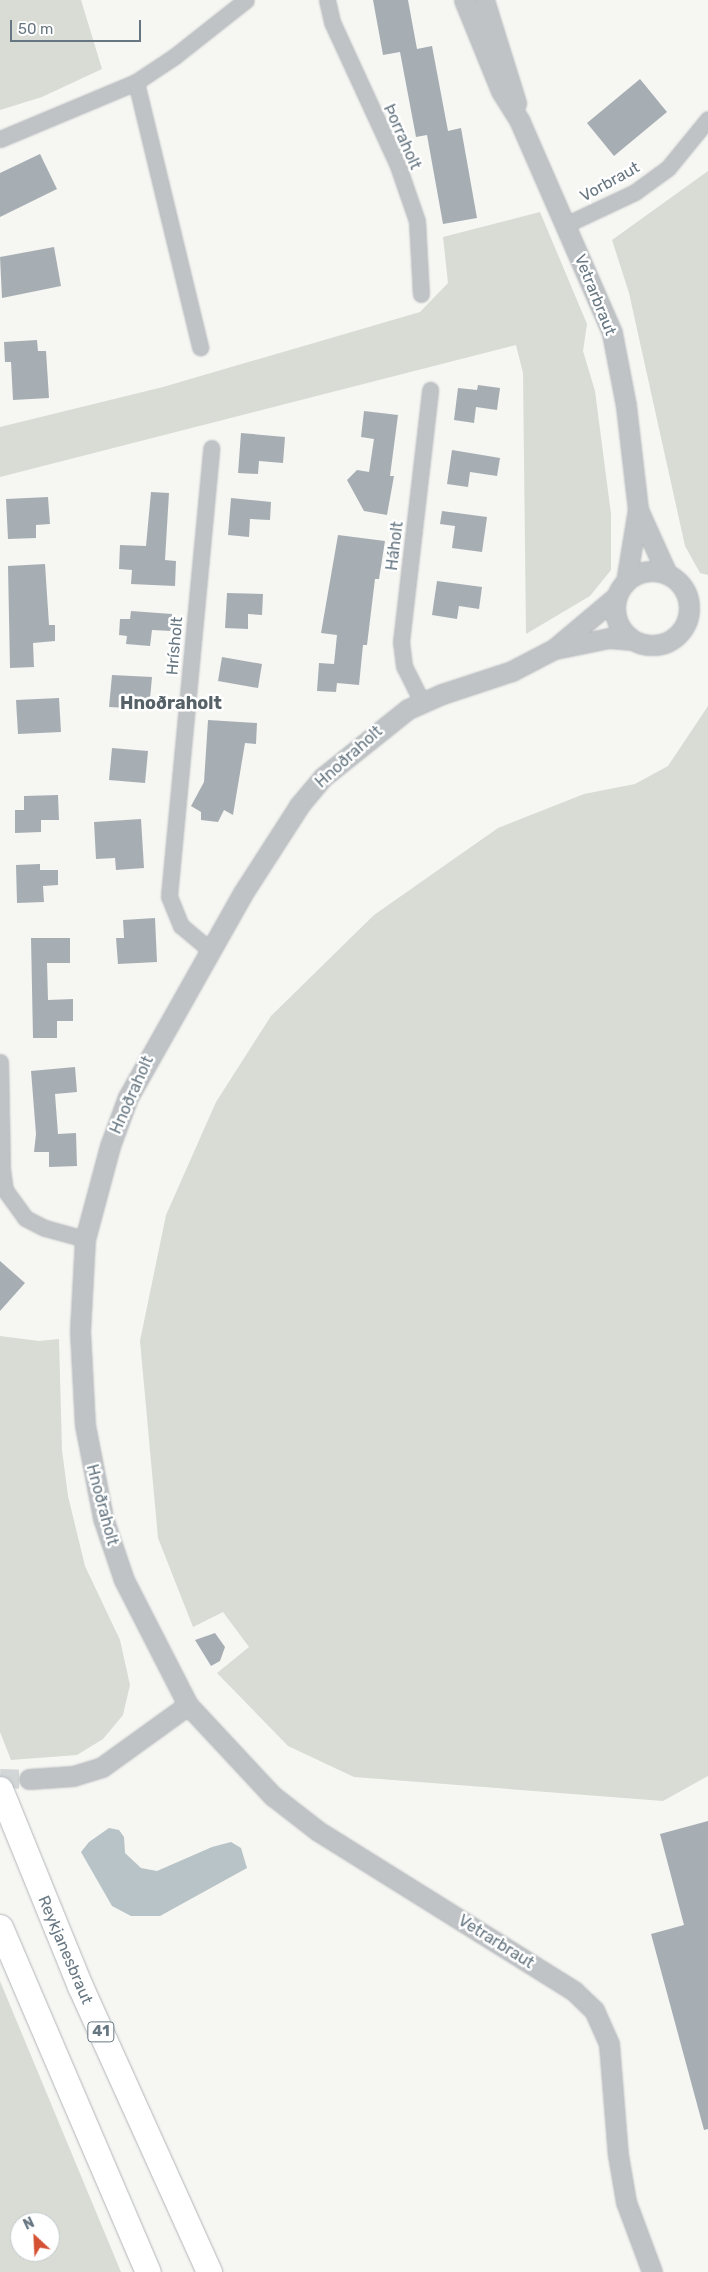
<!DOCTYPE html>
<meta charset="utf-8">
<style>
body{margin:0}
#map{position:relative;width:708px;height:2272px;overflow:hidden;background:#f6f6f3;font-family:Rubik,sans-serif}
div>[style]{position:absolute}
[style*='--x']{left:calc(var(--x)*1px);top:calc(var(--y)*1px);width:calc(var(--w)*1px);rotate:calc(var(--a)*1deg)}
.green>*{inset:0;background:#d8dcd4}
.water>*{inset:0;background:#b7c3c6}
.building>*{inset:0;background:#a7aeb3}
.tertiary-tunnel>*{height:19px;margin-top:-9.5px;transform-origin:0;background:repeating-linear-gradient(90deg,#d2d6d7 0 19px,transparent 0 28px)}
.roads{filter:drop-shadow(0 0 1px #b2b6b9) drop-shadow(0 0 1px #b2b6b9)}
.minor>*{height:15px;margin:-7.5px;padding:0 7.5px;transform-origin:7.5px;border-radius:7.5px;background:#bfc3c6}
.tertiary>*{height:19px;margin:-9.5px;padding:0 9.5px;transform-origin:9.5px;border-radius:9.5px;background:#bfc3c6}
.tertiary>.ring{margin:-9.5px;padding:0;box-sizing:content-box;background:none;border:19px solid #bfc3c6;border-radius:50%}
.trunk>*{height:25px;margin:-12.5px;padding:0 12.5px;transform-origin:12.5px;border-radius:12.5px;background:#fff}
span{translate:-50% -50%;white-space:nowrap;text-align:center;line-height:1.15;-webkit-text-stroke:5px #fff;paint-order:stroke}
.shield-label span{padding:1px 4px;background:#fff;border:1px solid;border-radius:4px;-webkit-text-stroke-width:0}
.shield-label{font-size:15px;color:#677782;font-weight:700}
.street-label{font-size:16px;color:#677782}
.neighbourhood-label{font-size:18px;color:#556067;font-weight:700}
.north{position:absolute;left:10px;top:2212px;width:50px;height:50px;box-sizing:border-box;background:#fff;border:1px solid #c2c9cd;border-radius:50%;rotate:335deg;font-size:14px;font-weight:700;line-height:20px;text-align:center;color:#677782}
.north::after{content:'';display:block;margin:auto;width:18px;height:22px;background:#d55134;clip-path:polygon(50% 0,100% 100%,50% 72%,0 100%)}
.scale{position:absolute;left:10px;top:20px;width:131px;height:22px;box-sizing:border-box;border:2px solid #677782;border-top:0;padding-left:6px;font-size:15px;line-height:18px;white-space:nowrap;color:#677782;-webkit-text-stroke:4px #fff;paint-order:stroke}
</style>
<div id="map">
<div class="green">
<i style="clip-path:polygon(0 0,81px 0,102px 69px,42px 97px,0 110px)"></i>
<i style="clip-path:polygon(708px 171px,708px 575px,700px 573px,685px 546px,629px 293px,612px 240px)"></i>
<i style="clip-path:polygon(540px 212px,587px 324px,583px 351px,595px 391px,611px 514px,611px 570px,590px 596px,526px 634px,523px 373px,516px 345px,0 477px,0 427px,163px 387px,420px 312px,448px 283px,443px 237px)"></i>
<i style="clip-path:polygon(708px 706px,708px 1776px,663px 1801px,354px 1777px,288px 1746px,217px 1673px,249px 1647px,223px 1612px,193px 1627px,158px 1538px,140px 1341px,166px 1215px,216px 1102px,271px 1016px,374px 915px,498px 828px,584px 794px,635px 784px,668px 766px)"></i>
<i style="clip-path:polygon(0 1336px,39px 1341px,59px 1339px,62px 1450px,68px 1496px,85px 1566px,120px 1640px,130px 1685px,123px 1715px,103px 1739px,77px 1755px,11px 1760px,0 1732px)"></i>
<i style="clip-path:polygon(evenodd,0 1981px,121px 2272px,0 2272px,0 1981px,20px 2222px,50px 2222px,50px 2252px,20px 2252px,20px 2222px)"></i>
</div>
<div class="water">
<i style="clip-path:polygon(109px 1828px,119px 1830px,124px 1837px,125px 1853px,141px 1868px,157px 1871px,212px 1847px,231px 1842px,241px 1848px,247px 1868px,160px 1916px,131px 1916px,112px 1906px,81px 1852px,89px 1842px)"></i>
</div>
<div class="building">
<i style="clip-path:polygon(373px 0,408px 0,417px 49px,432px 46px,448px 131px,461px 128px,477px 218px,443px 224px,427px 135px,416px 137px,400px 52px,383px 55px)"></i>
<i style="clip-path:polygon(640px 79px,667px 112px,614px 156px,587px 123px)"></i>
<i style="clip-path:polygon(40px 154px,57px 189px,0 217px,0 173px)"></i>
<i style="clip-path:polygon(54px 247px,61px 286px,2px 298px,0 257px)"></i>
<i style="clip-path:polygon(37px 340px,38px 351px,46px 351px,49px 398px,13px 400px,11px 362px,5px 362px,4px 342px)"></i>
<i style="clip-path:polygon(478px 385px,500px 388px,497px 410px,476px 407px,474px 423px,454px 420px,458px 388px,477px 390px)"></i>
<i style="clip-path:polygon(364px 411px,398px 415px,390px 476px,394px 476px,387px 515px,364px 511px,347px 480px,357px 470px,369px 472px,374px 439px,361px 437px)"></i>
<i style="clip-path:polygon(241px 433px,285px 437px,283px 463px,259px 461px,258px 474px,238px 473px)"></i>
<i style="clip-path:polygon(452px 450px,500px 458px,497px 476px,470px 472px,468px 487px,447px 484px)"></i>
<i style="clip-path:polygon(151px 492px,169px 493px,165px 560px,176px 561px,175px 586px,131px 584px,132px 570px,119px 569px,120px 545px,146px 546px)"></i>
<i style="clip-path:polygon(48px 497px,50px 524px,36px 525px,36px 538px,8px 539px,6px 499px)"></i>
<i style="clip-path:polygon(231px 498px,271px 502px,270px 520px,250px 519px,249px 537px,228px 535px)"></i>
<i style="clip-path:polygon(442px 511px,487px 517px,482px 552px,452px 548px,455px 526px,440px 524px)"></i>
<i style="clip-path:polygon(338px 535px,385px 541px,379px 579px,375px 579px,367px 645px,363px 645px,359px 685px,337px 683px,336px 692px,317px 691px,319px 663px,334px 664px,337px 635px,321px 633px)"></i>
<i style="clip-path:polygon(45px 564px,49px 625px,55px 625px,55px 641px,33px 643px,34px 667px,10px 668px,8px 566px)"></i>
<i style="clip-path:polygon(437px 581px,482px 587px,479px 609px,459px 606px,457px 619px,432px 615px)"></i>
<i style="clip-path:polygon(227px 593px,263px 594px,262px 615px,248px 614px,248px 629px,225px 628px)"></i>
<i style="clip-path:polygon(131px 611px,172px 614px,171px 631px,152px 630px,150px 646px,126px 644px,127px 636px,119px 635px,120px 619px,130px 619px)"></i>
<i style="clip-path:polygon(222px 657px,262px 664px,258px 688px,218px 681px)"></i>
<i style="clip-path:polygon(112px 675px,152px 677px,149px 709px,109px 707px)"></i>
<i style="clip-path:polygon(59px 698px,61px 732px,18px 734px,16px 700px)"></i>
<i style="clip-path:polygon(208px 720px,257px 723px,256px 744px,245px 743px,233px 815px,224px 810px,218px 822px,201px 820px,201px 812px,191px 806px,204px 782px)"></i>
<i style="clip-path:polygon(112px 748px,148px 751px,145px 783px,109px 780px)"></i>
<i style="clip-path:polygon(58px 795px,59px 820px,41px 820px,41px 832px,15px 833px,15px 810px,24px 810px,24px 796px)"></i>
<i style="clip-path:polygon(141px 819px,144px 868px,116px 870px,115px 858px,96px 859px,94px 822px)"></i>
<i style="clip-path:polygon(40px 864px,40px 870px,58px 870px,58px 885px,43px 886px,44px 902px,17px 903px,16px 865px)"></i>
<i style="clip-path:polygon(155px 918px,157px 962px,118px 964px,116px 938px,124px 938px,123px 920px)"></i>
<i style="clip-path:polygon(31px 938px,70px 938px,70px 963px,47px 963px,48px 1000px,73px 999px,73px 1021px,57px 1021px,57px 1038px,33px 1038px)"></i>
<i style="clip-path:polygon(75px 1067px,77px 1092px,55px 1094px,58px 1134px,76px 1133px,77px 1166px,49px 1167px,49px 1152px,34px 1152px,36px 1134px,31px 1071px)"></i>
<i style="clip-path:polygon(0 1261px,25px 1283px,0 1311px)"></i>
<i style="clip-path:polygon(215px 1633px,225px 1647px,220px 1661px,211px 1666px,195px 1640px)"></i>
<i style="clip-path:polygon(708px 1821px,708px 2129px,704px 2130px,651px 1934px,684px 1925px,660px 1834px)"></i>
</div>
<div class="tertiary-tunnel">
<i style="--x:0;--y:1778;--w:29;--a:2"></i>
</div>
<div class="roads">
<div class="minor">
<i style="--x:327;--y:0;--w:23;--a:77"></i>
<i style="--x:332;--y:22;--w:155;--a:65.3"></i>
<i style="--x:397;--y:163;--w:61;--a:71"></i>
<i style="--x:417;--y:221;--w:73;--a:86.9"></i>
<i style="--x:136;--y:82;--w:273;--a:76.4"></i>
<i style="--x:0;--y:139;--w:147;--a:-22.7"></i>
<i style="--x:136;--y:82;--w:47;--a:-33.7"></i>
<i style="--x:175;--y:56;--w:90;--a:-38.3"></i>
<i style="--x:565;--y:225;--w:77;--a:-25.2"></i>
<i style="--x:635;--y:192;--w:41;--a:-36"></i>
<i style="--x:668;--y:168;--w:63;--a:-50.8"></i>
<i style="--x:422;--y:702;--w:40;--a:-116.6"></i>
<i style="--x:404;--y:666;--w:24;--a:-97"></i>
<i style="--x:401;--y:642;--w:254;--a:-83.4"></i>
<i style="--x:210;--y:950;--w:38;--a:-140"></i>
<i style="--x:181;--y:926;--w:32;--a:-112"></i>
<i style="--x:169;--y:896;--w:450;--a:-84.6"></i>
<i style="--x:0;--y:1062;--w:107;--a:88.9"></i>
<i style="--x:2;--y:1169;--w:21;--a:82"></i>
<i style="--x:5;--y:1190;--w:34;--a:54"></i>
<i style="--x:25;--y:1218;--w:22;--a:27"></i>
<i style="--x:45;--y:1228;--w:41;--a:15.4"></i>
</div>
<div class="tertiary">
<i style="--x:464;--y:0;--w:98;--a:67.9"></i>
<i style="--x:501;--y:91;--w:36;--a:58"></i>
<i style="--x:520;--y:122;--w:230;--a:66.4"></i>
<i style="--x:612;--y:333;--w:74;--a:79.1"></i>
<i style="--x:626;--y:406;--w:104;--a:83.4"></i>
<i style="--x:638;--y:509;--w:74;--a:99.3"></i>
<i style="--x:484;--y:0;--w:108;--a:72.7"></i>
<i style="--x:639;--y:512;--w:68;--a:65.7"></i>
<i class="ring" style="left:615px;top:571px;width:55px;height:55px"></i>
<i style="--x:617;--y:596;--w:82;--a:139.9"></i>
<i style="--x:554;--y:649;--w:47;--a:152.4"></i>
<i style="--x:512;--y:671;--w:74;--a:161.8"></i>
<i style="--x:442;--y:694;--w:37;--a:156"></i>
<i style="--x:408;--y:709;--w:109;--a:141.3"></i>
<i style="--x:323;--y:777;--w:38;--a:130"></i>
<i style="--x:299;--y:806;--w:103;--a:122.8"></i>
<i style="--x:243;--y:893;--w:234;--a:119.4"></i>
<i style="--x:128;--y:1097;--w:52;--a:110.2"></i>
<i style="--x:110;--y:1146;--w:96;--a:105"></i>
<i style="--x:85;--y:1239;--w:92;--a:93.1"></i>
<i style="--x:80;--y:1331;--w:94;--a:87"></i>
<i style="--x:85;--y:1425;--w:95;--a:79"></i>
<i style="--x:103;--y:1518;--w:65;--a:71.3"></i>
<i style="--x:124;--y:1580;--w:140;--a:62.9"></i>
<i style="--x:188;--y:1705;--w:125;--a:47"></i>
<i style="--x:273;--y:1796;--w:57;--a:37.9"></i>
<i style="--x:318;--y:1831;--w:302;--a:32"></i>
<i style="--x:574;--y:1991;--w:28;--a:44"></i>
<i style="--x:594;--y:2010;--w:37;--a:66"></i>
<i style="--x:609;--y:2044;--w:111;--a:85.4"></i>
<i style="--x:618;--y:2155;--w:48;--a:80.3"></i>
<i style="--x:626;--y:2202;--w:75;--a:69.6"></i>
<i style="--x:555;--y:649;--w:55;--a:-11.5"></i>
<i style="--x:609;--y:638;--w:24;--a:5"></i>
<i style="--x:29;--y:1779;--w:44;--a:-3.9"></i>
<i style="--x:73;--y:1776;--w:30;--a:-17"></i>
<i style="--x:102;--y:1767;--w:106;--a:-35.8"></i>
</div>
<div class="trunk">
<i style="--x:0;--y:1789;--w:213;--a:67.9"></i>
<i style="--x:80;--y:1986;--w:314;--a:65.7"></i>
<i style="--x:0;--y:1927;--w:375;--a:66.8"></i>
</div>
</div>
<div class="shield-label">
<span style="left:101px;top:2032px">41</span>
</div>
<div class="street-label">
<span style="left:402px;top:137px;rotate:66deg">Þorraholt</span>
<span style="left:610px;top:182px;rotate:-29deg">Vorbraut</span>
<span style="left:595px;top:295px;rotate:68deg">Vetrarbraut</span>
<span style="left:395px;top:546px;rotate:-83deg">Háholt</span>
<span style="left:175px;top:646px;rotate:-85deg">Hrísholt</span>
<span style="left:349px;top:757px;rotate:-42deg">Hnoðraholt</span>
<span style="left:132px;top:1095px;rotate:-66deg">Hnoðraholt</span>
<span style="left:102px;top:1505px;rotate:75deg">Hnoðraholt</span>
<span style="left:496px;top:1942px;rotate:32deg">Vetrarbraut</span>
<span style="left:65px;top:1950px;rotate:67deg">Reykjanesbraut</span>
</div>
<div class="neighbourhood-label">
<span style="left:171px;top:703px">Hnoðraholt</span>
</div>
<div class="north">N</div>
<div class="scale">50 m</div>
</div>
